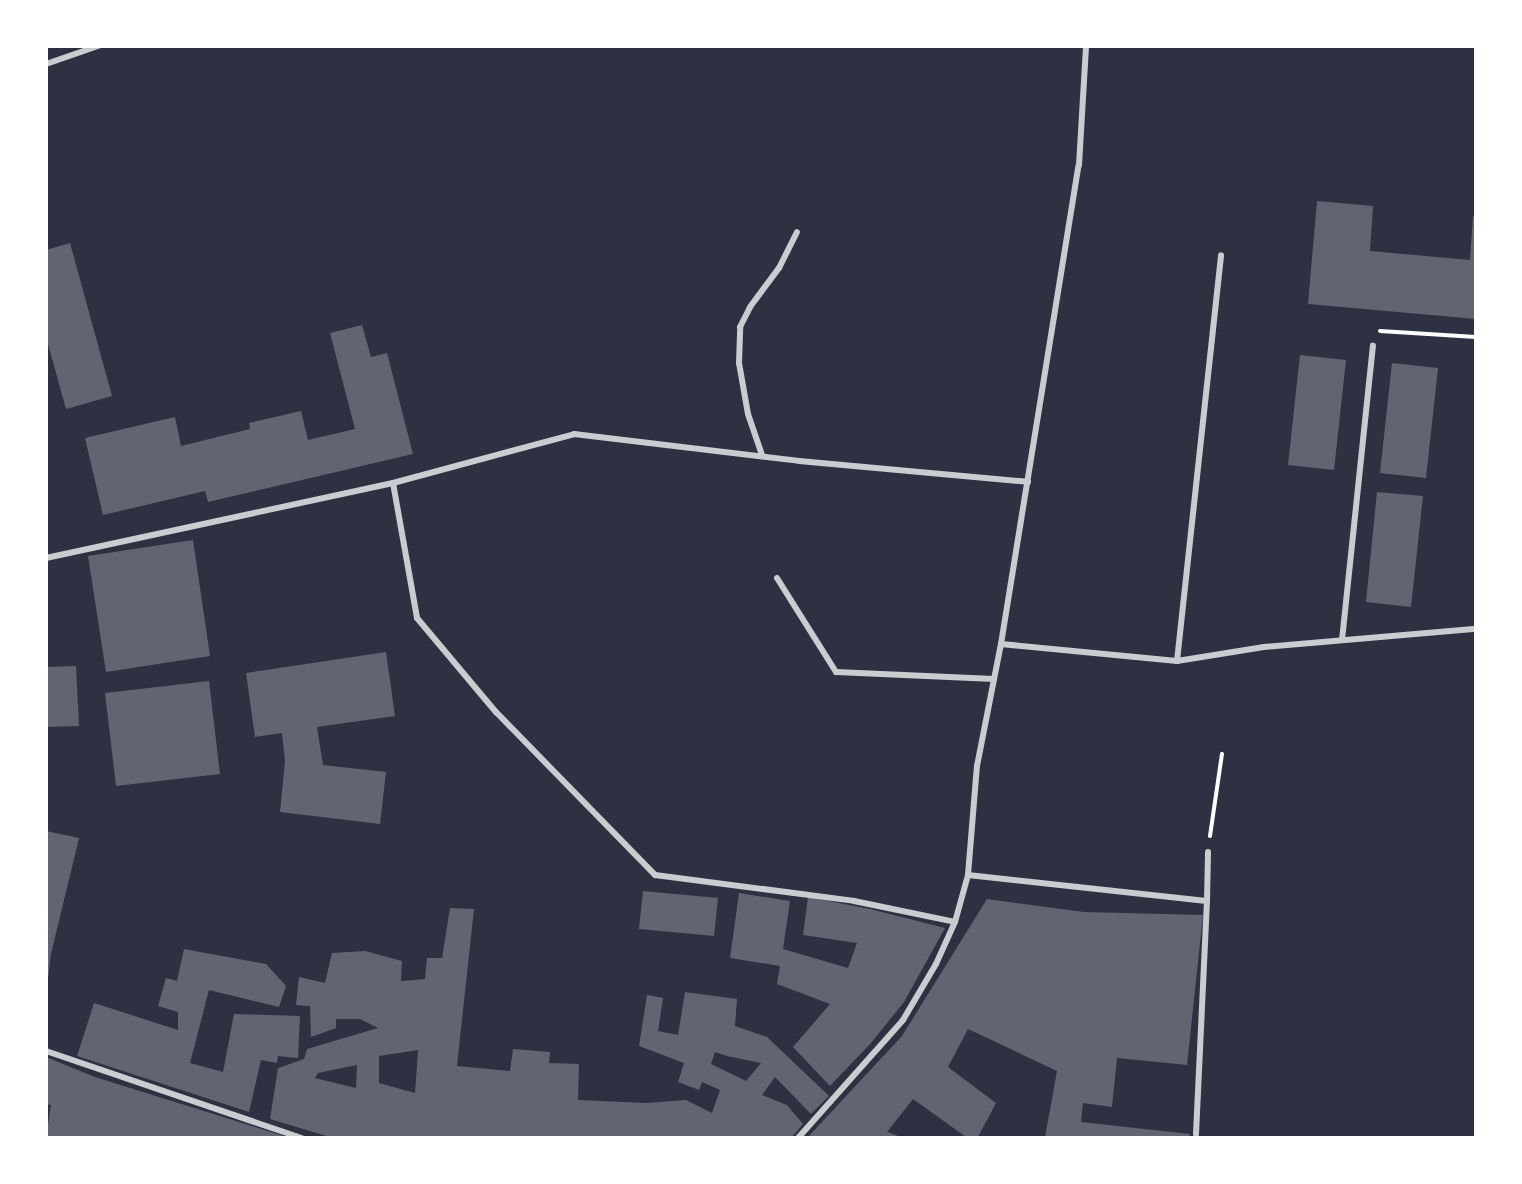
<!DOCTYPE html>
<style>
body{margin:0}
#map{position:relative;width:1522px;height:1184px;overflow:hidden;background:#2d3142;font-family:Cabin,sans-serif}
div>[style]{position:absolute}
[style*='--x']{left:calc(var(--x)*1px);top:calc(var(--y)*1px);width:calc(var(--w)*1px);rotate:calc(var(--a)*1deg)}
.building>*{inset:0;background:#626471}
.path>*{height:4px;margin:-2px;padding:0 2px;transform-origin:2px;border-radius:2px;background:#fff}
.minor>*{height:6px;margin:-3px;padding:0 3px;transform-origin:3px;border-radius:3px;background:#caccd0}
span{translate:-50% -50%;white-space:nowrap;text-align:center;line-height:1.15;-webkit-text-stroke:4.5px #fff;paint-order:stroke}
.frame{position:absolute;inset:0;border:48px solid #fff;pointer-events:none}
</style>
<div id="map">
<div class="building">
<i style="clip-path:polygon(1317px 201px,1373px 206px,1370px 251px,1470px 260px,1473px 216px,1476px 216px,1476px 319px,1308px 304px)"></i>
<i style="clip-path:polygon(70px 243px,112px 396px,66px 409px,46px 337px,46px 250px)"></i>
<i style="clip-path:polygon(362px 325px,371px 357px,387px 353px,413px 454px,208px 502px,205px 491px,103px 515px,85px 438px,175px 417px,181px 446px,250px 429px,249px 423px,301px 411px,308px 440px,355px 429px,330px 333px)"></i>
<i style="clip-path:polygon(1300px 355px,1346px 360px,1334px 470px,1288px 465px)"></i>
<i style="clip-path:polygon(1392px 363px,1438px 368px,1426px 478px,1380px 473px)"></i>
<i style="clip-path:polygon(1377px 492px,1423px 496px,1411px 607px,1366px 602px)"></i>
<i style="clip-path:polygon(193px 540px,210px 656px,106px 672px,88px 556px)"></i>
<i style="clip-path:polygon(386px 652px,395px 716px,317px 727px,323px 765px,386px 772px,380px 824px,280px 812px,285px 761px,282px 733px,255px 737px,246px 673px)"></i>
<i style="clip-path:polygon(76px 666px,79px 726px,46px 727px,46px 667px)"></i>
<i style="clip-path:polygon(209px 681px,220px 774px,116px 786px,105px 693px)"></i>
<i style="clip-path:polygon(46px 831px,79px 838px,51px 954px,48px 979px)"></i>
<i style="clip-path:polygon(643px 891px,718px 898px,714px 936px,639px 929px)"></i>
<i style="clip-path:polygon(739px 893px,790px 901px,783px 949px,848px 968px,857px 943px,803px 935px,808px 897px,870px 909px,945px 928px,904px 1002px,871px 1043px,830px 1086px,793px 1047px,830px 1004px,777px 984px,780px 966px,730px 958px)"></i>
<i style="clip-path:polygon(987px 899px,1084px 912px,1203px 915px,1187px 1065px,1117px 1058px,1112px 1107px,1083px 1103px,1081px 1122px,1190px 1134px,1189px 1137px,1045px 1137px,1057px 1071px,968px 1029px,948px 1067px,996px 1103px,978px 1137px,966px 1137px,913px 1099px,887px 1132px,901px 1137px,808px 1137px,902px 1036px)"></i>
<i style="clip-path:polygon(evenodd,450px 908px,474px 909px,457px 1066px,510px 1071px,513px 1049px,550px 1052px,549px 1063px,579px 1064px,578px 1100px,646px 1103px,686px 1100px,712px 1113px,720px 1090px,702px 1082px,699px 1090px,678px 1082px,684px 1063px,639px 1046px,647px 995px,663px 998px,658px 1031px,678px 1035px,685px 992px,737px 999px,735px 1026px,767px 1037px,829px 1096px,811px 1114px,775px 1077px,762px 1095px,787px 1105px,803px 1124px,792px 1137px,330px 1137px,270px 1119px,278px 1068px,304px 1059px,307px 1049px,378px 1028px,360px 1019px,336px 1019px,336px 1028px,311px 1037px,310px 1006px,296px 1005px,299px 977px,325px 983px,332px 953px,365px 951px,402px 961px,401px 981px,425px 979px,427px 958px,442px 958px,450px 908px,418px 1050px,415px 1093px,379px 1083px,379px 1056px,418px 1050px,450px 908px,715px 1052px,727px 1056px,761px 1063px,746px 1081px,711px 1064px,715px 1052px,450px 908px,357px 1065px,356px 1088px,315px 1078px,318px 1073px,357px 1065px)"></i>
<i style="clip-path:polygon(184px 949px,266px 964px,286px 986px,279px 1007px,209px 990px,190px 1063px,223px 1072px,234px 1014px,300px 1016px,298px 1058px,278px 1056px,277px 1063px,261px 1060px,249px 1112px,77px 1056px,94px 1003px,178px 1030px,178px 1012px,158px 1006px,166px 978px,177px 981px)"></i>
<i style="clip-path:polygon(46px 1057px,95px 1077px,287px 1137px,46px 1137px,51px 1105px,46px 1104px)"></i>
</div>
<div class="path">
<i style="--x:1380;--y:331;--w:96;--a:3.6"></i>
<i style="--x:1210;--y:836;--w:83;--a:-81.7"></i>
</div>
<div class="minor">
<i style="--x:46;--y:64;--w:55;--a:-19.1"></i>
<i style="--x:762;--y:455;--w:43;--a:-108.9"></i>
<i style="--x:748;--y:414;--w:52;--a:-100"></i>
<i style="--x:739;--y:363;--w:36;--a:-88"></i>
<i style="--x:740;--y:327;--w:22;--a:-63"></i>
<i style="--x:750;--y:307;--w:49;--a:-53.4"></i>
<i style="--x:779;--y:268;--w:40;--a:-63.4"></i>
<i style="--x:393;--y:483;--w:137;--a:79.9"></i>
<i style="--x:417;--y:618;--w:123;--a:50"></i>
<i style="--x:496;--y:712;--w:228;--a:45.7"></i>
<i style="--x:655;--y:875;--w:201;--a:7.4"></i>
<i style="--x:854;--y:901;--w:103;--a:11.7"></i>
<i style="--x:46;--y:558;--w:355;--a:-12.2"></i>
<i style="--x:393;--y:483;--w:188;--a:-15.1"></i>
<i style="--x:574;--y:434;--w:227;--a:6.8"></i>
<i style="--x:799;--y:461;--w:230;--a:5.2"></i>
<i style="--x:777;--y:578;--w:111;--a:57.9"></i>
<i style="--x:836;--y:672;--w:158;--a:2.5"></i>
<i style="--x:1342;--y:640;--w:296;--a:-84"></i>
<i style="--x:1001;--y:644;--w:177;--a:5.5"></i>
<i style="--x:1177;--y:661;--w:88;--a:-9.1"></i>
<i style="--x:1264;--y:647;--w:213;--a:-4.9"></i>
<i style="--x:1177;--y:661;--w:408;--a:-83.8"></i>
<i style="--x:968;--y:875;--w:240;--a:6.2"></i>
<i style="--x:1207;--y:901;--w:49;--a:-88.8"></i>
<i style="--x:46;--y:1051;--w:270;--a:18.8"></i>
<i style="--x:1196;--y:1134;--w:233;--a:-87.3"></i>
<i style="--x:798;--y:1138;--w:158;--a:-48.3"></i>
<i style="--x:903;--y:1020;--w:65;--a:-59.5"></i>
<i style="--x:936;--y:964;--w:46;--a:-65.7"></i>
<i style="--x:955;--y:922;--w:49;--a:-74.5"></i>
<i style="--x:968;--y:875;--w:109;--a:-85.3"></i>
<i style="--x:977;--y:766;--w:124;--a:-78.9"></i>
<i style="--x:1001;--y:644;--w:485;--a:-80.8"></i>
<i style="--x:1079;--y:165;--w:119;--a:-86.6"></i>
</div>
<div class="frame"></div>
</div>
